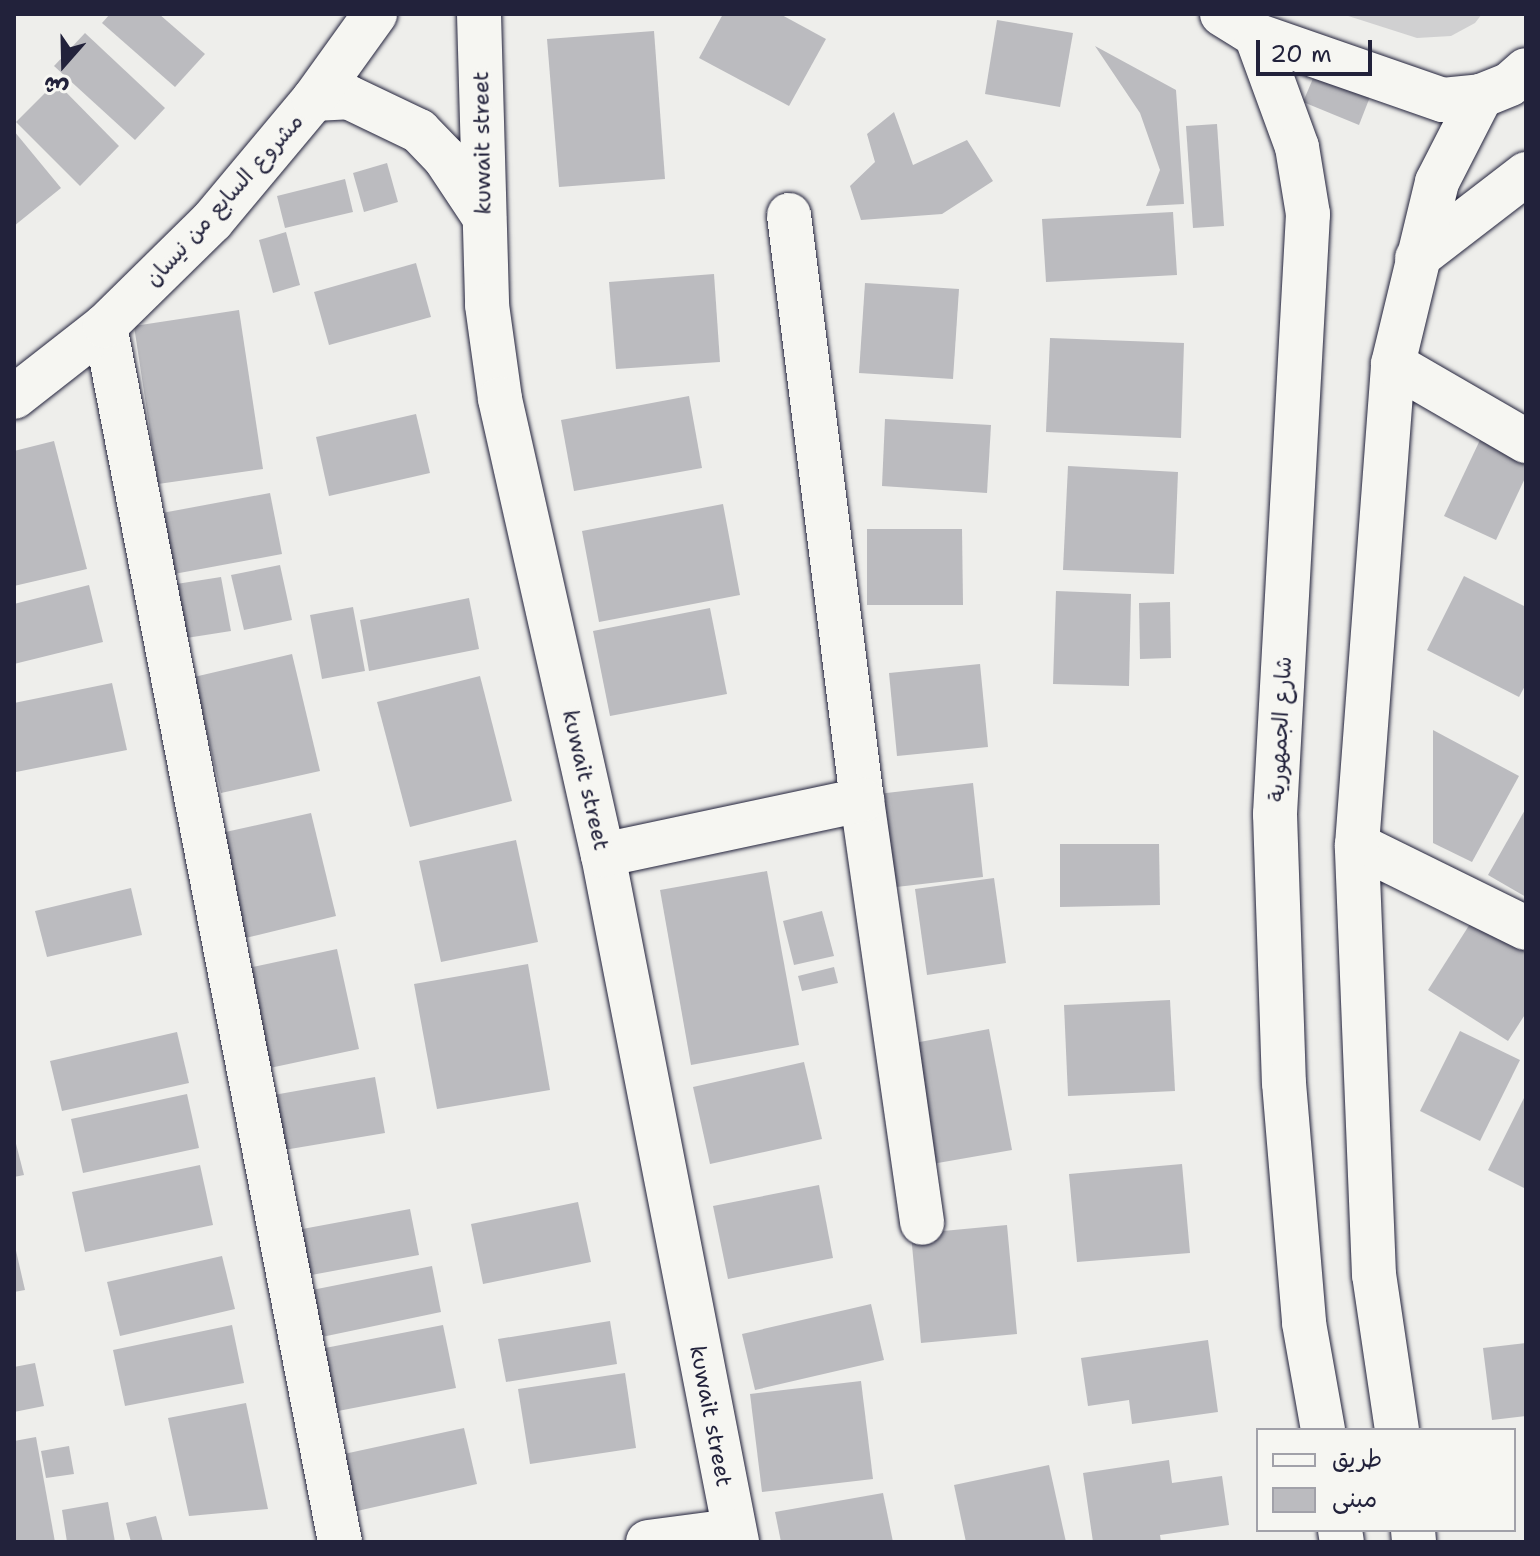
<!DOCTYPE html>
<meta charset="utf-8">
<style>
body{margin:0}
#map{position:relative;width:1540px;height:1556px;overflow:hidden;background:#eeeeeb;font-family:"Shantell Sans","Playpen Sans Arabic",sans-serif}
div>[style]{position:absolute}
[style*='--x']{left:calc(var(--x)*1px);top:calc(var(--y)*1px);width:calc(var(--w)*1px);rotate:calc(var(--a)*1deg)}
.green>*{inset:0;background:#d0d0d1}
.building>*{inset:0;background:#bbbbbf}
.roads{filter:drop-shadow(0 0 2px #22223b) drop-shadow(0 0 2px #22223b)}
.minor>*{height:44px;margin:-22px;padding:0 22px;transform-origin:22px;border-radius:22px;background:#f6f6f2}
.secondary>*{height:44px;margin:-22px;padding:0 22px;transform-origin:22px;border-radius:22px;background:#f6f6f2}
.primary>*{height:44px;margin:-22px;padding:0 22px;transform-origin:22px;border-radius:22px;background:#f6f6f2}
span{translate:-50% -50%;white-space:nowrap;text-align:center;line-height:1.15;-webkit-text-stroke:6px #f6f6f2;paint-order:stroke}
.street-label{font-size:22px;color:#22223b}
.frame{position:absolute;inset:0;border:16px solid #22223b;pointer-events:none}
.legend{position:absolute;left:1256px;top:1428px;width:260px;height:104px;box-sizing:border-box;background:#f6f6f2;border:2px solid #a1a1a9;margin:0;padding:10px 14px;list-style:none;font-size:24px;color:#22223b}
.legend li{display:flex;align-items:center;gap:16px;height:40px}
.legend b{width:40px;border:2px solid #a1a1a9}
.north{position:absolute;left:24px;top:24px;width:80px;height:80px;-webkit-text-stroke:6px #f6f6f2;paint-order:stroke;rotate:200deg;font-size:22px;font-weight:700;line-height:32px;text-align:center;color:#22223b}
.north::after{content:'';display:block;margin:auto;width:28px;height:36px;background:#22223b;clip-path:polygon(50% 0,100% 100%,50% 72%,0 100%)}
.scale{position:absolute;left:1256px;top:40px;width:116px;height:36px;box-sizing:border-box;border:4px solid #22223b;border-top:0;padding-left:10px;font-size:24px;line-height:28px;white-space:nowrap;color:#22223b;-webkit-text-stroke:6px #f6f6f2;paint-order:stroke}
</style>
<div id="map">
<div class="green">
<i style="clip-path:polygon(1342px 14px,1482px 14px,1475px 23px,1451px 36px,1417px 38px)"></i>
</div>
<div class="building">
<i style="clip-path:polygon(110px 14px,159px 14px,205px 54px,175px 87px,102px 23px)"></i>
<i style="clip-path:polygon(723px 14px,780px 14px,826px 39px,789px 106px,699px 58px)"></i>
<i style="clip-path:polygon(997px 20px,1073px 33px,1060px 107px,985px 94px)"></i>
<i style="clip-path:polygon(654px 31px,665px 179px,559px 187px,547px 39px)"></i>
<i style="clip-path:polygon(85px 33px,165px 108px,135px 140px,54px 66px)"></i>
<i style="clip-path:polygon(1095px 46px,1176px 90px,1184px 204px,1146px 206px,1160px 170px,1140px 113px)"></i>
<i style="clip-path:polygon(1320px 62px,1375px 84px,1359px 125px,1303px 102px)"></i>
<i style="clip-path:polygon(56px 82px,119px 146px,80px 186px,16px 122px)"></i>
<i style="clip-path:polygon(894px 112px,913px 165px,967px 140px,993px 181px,942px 214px,861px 220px,850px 186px,875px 162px,867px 134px)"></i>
<i style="clip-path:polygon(1217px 124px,1224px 226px,1193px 228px,1186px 126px)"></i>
<i style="clip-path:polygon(14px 131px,61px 188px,14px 226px)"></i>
<i style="clip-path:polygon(387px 163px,398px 202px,364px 212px,353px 173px)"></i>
<i style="clip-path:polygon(345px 179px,353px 212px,285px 228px,277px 196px)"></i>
<i style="clip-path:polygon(1173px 212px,1177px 275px,1046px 282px,1042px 219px)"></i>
<i style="clip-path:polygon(286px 232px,300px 285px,273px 293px,259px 240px)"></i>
<i style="clip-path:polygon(416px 263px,431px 317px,329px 345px,314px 292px)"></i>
<i style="clip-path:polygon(714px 274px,720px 362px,616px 369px,609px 282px)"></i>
<i style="clip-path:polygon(865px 283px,959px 289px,953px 379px,859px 373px)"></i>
<i style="clip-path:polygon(239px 310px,263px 469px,158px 484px,134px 326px)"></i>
<i style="clip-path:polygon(1050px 338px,1184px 343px,1181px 438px,1046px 432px)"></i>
<i style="clip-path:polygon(689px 396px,702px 468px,574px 491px,561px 420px)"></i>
<i style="clip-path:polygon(416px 414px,430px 473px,329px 496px,316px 437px)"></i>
<i style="clip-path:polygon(885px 419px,991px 425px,987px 493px,882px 486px)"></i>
<i style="clip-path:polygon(1480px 440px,1526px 461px,1526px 476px,1496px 540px,1444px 516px)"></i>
<i style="clip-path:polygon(54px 441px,87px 569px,14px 586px,14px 451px)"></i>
<i style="clip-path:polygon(1068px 466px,1178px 472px,1174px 574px,1063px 570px)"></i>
<i style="clip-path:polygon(270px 493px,282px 554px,174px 574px,162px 513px)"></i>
<i style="clip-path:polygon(723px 504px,740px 595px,599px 622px,582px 531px)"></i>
<i style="clip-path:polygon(867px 529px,962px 529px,963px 605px,867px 605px)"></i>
<i style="clip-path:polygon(280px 565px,292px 620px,244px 630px,231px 575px)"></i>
<i style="clip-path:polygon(1464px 576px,1526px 607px,1526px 684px,1519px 697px,1427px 650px)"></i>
<i style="clip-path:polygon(221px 577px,231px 631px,180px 639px,170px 585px)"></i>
<i style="clip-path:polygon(89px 585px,103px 642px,14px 664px,14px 604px)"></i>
<i style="clip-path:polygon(1056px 591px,1131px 594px,1129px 686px,1053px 684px)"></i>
<i style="clip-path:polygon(469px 598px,479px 649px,369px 671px,360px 620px)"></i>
<i style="clip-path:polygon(1170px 602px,1171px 658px,1140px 659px,1139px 603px)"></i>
<i style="clip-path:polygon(353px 607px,365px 671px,322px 679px,310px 615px)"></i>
<i style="clip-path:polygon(710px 608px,727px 694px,610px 716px,593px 631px)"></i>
<i style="clip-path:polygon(292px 654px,320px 771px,221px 793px,194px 677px)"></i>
<i style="clip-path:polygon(980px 664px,988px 747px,897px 756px,889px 673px)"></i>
<i style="clip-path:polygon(480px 676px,512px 801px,410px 827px,377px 702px)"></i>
<i style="clip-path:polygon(112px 683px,127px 750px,16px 772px,14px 703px)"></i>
<i style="clip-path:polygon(1433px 730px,1519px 776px,1472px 862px,1433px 843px)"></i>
<i style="clip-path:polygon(973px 783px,983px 877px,879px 889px,869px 795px)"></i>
<i style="clip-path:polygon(1526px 808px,1526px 897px,1488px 875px)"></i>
<i style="clip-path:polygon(311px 813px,336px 916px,237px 940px,212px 835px)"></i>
<i style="clip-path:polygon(516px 840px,538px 942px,441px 962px,419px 861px)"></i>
<i style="clip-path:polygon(1060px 844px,1159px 844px,1160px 905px,1060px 907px)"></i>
<i style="clip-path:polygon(767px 871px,799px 1045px,691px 1065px,660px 890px)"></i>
<i style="clip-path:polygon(994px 878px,1006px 963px,927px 975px,915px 889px)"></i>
<i style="clip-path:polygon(131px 888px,142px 935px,47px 957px,35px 911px)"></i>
<i style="clip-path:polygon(822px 911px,834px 956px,794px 965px,783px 921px)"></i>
<i style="clip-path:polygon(1475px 916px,1526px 949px,1526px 1013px,1508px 1041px,1428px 990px)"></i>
<i style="clip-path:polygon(337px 949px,359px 1049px,265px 1069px,243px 969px)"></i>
<i style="clip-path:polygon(528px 964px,550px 1090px,437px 1109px,414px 984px)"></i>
<i style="clip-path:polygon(834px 967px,838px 983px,802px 991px,798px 976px)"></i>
<i style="clip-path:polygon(1170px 1000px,1175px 1091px,1068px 1096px,1064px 1005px)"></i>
<i style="clip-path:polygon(989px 1029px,1012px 1150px,932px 1164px,909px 1044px)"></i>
<i style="clip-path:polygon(1460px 1031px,1520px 1060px,1480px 1141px,1420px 1111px)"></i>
<i style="clip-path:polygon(177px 1032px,189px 1083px,62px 1111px,50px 1061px)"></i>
<i style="clip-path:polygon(804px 1062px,822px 1139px,710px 1164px,693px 1087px)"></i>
<i style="clip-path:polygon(375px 1077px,385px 1133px,278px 1151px,268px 1096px)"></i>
<i style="clip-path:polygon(187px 1094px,199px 1148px,83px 1173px,71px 1119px)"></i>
<i style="clip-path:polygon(1526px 1094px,1526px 1189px,1488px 1170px)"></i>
<i style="clip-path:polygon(14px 1136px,24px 1175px,14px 1177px)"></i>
<i style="clip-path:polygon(1182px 1164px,1190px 1253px,1077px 1262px,1069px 1174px)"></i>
<i style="clip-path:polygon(200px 1165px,213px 1225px,85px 1252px,72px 1192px)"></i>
<i style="clip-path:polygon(819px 1185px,833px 1258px,728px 1279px,713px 1206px)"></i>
<i style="clip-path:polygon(578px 1202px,591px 1262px,483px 1284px,471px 1224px)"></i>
<i style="clip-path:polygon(410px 1209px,419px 1255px,306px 1276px,297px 1230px)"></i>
<i style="clip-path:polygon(1007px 1225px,1017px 1334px,921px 1343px,911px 1234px)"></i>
<i style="clip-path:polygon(14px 1242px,25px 1290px,14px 1292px)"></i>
<i style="clip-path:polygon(222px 1256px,235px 1309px,120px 1336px,107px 1282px)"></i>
<i style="clip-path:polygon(432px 1266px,441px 1312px,317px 1338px,307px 1291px)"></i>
<i style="clip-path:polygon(871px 1304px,884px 1360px,755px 1390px,742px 1334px)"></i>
<i style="clip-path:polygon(610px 1321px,617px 1364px,506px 1382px,498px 1339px)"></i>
<i style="clip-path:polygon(232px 1325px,244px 1383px,125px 1406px,113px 1350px)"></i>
<i style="clip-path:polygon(443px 1325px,456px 1388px,333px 1412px,320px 1349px)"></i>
<i style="clip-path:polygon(1208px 1340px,1218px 1412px,1132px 1424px,1129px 1400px,1088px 1406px,1081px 1358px)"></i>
<i style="clip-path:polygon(1526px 1343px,1526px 1416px,1492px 1420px,1483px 1348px)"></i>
<i style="clip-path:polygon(35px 1363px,44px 1406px,14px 1412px,14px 1367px)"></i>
<i style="clip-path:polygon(625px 1373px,636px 1448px,530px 1464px,518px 1389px)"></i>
<i style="clip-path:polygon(861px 1381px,873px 1479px,762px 1492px,750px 1394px)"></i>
<i style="clip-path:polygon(246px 1403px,268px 1509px,189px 1516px,168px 1418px)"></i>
<i style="clip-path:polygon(464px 1428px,477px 1484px,357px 1511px,344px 1454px)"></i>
<i style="clip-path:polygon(36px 1437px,55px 1542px,14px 1542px,14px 1441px)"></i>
<i style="clip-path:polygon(69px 1446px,74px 1474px,46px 1478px,41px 1451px)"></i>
<i style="clip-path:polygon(1169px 1460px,1172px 1483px,1222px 1476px,1229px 1525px,1160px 1535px,1161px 1542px,1093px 1542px,1083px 1473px)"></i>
<i style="clip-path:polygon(1049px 1465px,1066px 1542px,966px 1542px,954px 1485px)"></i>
<i style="clip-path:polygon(883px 1493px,893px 1542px,781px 1542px,775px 1512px)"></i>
<i style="clip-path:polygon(108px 1502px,115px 1542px,67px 1542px,62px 1510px)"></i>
<i style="clip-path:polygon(156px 1516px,163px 1542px,131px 1542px,126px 1523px)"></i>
</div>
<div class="roads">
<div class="minor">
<i style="--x:479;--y:14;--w:291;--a:88.4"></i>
<i style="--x:487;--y:305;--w:95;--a:82.1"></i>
<i style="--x:500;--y:399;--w:467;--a:77.3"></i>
<i style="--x:603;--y:855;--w:700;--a:78.96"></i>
<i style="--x:789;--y:215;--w:590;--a:82.89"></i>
<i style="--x:862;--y:800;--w:427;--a:81.9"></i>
<i style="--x:105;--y:326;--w:1238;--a:79.06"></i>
<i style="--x:1393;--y:364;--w:154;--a:30.1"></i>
<i style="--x:1357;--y:845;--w:188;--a:26.2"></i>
<i style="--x:603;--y:855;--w:265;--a:-12"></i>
<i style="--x:648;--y:1542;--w:86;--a:-7.4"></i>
</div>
<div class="secondary">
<i style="--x:314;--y:99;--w:34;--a:-3"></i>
<i style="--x:348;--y:97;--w:79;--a:25.6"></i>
<i style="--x:419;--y:131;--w:37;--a:46"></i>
<i style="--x:445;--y:158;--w:71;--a:56.5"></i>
<i style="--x:14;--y:397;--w:115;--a:-38"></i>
<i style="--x:105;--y:326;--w:150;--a:-44.5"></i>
<i style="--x:212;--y:221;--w:159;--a:-50.1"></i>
<i style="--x:314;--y:99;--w:105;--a:-54.3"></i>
</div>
<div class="primary">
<i style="--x:1222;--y:14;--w:40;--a:32"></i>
<i style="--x:1256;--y:35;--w:198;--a:19.2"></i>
<i style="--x:1443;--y:100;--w:38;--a:-6"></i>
<i style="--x:1481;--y:96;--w:31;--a:-22"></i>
<i style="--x:1510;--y:84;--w:21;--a:-41"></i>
<i style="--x:1256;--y:35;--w:119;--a:69.9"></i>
<i style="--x:1297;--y:147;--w:68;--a:80.7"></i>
<i style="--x:1308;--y:214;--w:601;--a:93.15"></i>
<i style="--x:1275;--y:814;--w:269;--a:88.1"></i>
<i style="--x:1284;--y:1083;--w:241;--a:85.2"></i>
<i style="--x:1304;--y:1323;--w:109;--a:79.9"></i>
<i style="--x:1417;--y:258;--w:138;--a:-37.6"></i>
<i style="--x:1397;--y:1430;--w:157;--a:-98.4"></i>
<i style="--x:1374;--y:1275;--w:430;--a:-92.3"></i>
<i style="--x:1357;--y:845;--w:482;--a:-85.7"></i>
<i style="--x:1393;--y:364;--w:187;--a:-76.4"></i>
<i style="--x:1437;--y:182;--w:97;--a:-62.9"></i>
<i style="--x:1340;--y:1530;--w:12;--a:81"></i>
<i style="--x:1413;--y:1530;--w:12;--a:85"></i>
</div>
</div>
<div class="street-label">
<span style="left:482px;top:143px;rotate:-91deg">kuwait street</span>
<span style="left:224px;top:200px;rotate:-48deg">مشروع السابع من نيسان</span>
<span style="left:1280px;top:729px;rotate:-87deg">شارع الجمهورية</span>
<span style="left:586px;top:780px;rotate:77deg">kuwait street</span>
<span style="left:711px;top:1416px;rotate:79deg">kuwait street</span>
</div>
<div class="frame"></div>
<ul class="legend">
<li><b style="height:10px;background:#f6f6f2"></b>طريق</li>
<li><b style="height:22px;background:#bbbbbf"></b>مبنى</li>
</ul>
<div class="north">ش</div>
<div class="scale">20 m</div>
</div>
